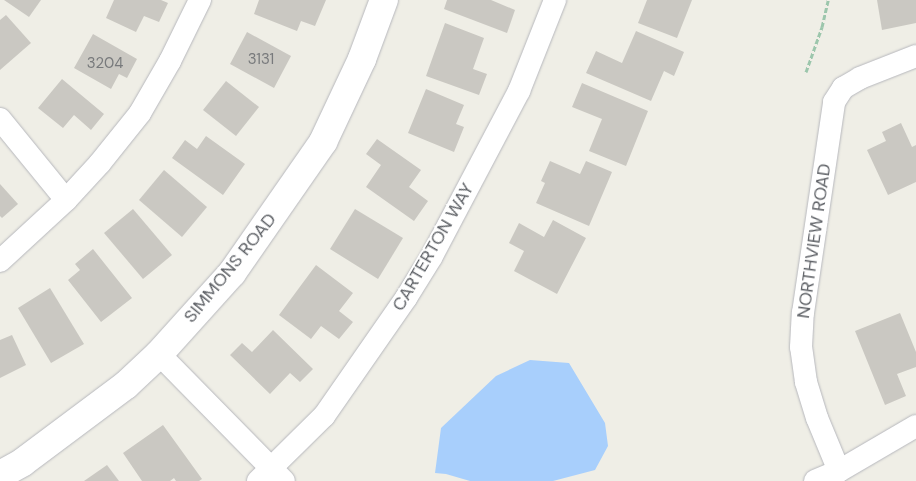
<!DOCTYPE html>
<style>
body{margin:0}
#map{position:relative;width:916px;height:481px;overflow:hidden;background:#efeee6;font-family:"DM Sans",sans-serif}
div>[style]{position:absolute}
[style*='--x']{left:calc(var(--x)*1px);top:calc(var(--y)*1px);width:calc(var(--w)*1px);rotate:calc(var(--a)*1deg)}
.water>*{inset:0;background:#a8cffc}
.building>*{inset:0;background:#cac8c2}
.path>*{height:3px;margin-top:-1.5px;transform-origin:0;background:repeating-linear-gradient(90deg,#9cc6ac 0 5px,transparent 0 7.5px)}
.roads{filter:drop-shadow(0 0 1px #b6b7bc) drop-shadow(0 0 1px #b6b7bc)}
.street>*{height:22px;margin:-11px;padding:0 11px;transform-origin:11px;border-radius:11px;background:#fff}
.secondary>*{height:28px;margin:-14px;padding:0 14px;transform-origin:14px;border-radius:14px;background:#fff}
span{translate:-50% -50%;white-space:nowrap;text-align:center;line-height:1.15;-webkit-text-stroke:4px #fff;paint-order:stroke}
.number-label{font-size:15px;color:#787a7c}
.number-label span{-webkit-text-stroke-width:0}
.street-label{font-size:18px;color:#5d6065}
</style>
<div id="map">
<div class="water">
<i style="clip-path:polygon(530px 360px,569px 363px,605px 423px,608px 446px,595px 470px,553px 481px,470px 481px,446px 474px,435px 473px,441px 428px,496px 376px)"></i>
</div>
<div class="building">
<i style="clip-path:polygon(4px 0,41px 0,29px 17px)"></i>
<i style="clip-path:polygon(114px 0,161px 0,168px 3px,159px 22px,144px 16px,136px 32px,106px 18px)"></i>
<i style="clip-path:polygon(259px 0,326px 0,315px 26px,301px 21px,297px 31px,254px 14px)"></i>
<i style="clip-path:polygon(447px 0,491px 0,515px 10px,507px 33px,444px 9px)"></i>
<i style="clip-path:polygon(647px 0,692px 0,677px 38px,638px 23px)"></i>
<i style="clip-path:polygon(877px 0,916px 0,916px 23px,882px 30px)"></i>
<i style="clip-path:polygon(6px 15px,31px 43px,0 70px,0 20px)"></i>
<i style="clip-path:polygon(445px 23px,484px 38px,473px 69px,487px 74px,479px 95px,426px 76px)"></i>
<i style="clip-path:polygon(636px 31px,684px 52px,674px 76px,664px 71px,651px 101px,586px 73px,596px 51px,622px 63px)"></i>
<i style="clip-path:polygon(247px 32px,291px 56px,274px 88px,230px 64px)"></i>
<i style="clip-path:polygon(93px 34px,137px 59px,127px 78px,119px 74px,111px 89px,74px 68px)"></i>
<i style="clip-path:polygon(62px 79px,104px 114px,91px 130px,74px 115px,63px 128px,38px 108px)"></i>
<i style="clip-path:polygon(226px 81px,259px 107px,236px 136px,203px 110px)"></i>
<i style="clip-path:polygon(582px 83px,648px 111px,626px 166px,589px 151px,602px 119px,572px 107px)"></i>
<i style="clip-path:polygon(426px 89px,464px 105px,456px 124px,464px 127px,454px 152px,408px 133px)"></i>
<i style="clip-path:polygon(901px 123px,912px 147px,916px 145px,916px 182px,888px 195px,867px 150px,886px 141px,882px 132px)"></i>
<i style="clip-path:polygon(206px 136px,245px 164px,223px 195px,172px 158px,185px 140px,197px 149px)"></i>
<i style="clip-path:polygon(377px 139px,421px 170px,409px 187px,428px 201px,414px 221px,366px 187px,381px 165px,366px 154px)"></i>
<i style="clip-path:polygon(550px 161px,580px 174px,586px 161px,612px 172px,589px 226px,536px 203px,545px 183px,541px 181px)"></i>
<i style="clip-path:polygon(164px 170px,207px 207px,182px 237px,139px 200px)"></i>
<i style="clip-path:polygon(0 184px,18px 204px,2px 218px,0 216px)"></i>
<i style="clip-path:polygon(133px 209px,172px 255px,143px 279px,104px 233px)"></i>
<i style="clip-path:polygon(355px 209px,403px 238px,378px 279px,330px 249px)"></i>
<i style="clip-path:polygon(553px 220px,586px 238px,557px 294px,514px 271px,524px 251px,509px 243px,519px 223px,544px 237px)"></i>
<i style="clip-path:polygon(93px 249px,132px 298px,101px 322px,68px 280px,80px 270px,75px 264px)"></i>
<i style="clip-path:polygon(316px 265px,353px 293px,339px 311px,353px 322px,339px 339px,321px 326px,311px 339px,279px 315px)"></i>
<i style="clip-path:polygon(50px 288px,84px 344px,51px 363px,18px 308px)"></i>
<i style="clip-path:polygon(900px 313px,916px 352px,916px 367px,897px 374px,906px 396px,885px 405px,855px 331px)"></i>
<i style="clip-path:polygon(273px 330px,313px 369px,300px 382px,290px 373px,270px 394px,230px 355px,242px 343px,252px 352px)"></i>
<i style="clip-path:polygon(12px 335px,26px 365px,0 378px,0 340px)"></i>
<i style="clip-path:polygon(163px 425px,202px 479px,199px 481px,176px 481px,174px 478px,170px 481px,142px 481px,123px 453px)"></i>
<i style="clip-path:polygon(107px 465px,119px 481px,84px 481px)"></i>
</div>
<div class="path">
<i style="--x:806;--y:72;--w:48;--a:-70.4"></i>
<i style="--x:822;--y:27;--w:28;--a:-77"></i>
</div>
<div class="roads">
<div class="street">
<i style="--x:0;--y:119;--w:104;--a:50.8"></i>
<i style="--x:0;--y:261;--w:90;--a:-42.7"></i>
<i style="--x:66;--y:200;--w:50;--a:-47.4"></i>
<i style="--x:100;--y:163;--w:64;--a:-51.3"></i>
<i style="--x:140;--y:113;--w:60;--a:-60"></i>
<i style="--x:170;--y:61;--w:68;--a:-63.8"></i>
<i style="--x:159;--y:354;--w:178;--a:45.5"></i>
<i style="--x:839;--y:471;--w:57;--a:-112.5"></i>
<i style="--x:817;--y:418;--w:38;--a:-107"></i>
<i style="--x:806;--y:382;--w:35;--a:-98"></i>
<i style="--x:801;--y:347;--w:34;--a:-87"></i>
<i style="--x:803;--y:313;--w:213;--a:-81.6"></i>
<i style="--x:834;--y:102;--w:17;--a:-57"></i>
<i style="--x:843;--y:88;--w:20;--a:-30"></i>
<i style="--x:860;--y:78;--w:60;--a:-21.4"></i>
<i style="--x:258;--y:481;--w:93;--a:-44.6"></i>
<i style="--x:324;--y:416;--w:144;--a:-55.2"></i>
<i style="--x:406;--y:298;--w:49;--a:-58.2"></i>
<i style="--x:432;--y:256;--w:187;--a:-62.2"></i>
<i style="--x:519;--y:91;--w:98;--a:-68.4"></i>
<i style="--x:815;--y:481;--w:26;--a:-23"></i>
<i style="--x:839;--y:471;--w:89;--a:-30.3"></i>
</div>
<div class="secondary">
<i style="--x:0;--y:475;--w:26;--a:-29"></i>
<i style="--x:23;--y:462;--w:129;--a:-36.8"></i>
<i style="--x:126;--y:385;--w:45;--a:-43.2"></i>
<i style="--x:159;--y:354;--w:109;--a:-48"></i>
<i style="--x:232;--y:273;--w:160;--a:-55.2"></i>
<i style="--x:323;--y:142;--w:92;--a:-64.8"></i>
<i style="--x:362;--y:59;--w:63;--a:-69.6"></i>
</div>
</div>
<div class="number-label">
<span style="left:261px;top:60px">3131</span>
<span style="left:105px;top:64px">3204</span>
</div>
<div class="street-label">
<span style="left:814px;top:241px;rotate:-82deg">NORTHVIEW ROAD</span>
<span style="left:433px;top:247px;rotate:-60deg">CARTERTON WAY</span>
<span style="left:230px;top:268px;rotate:-51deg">SIMMONS ROAD</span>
</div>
</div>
